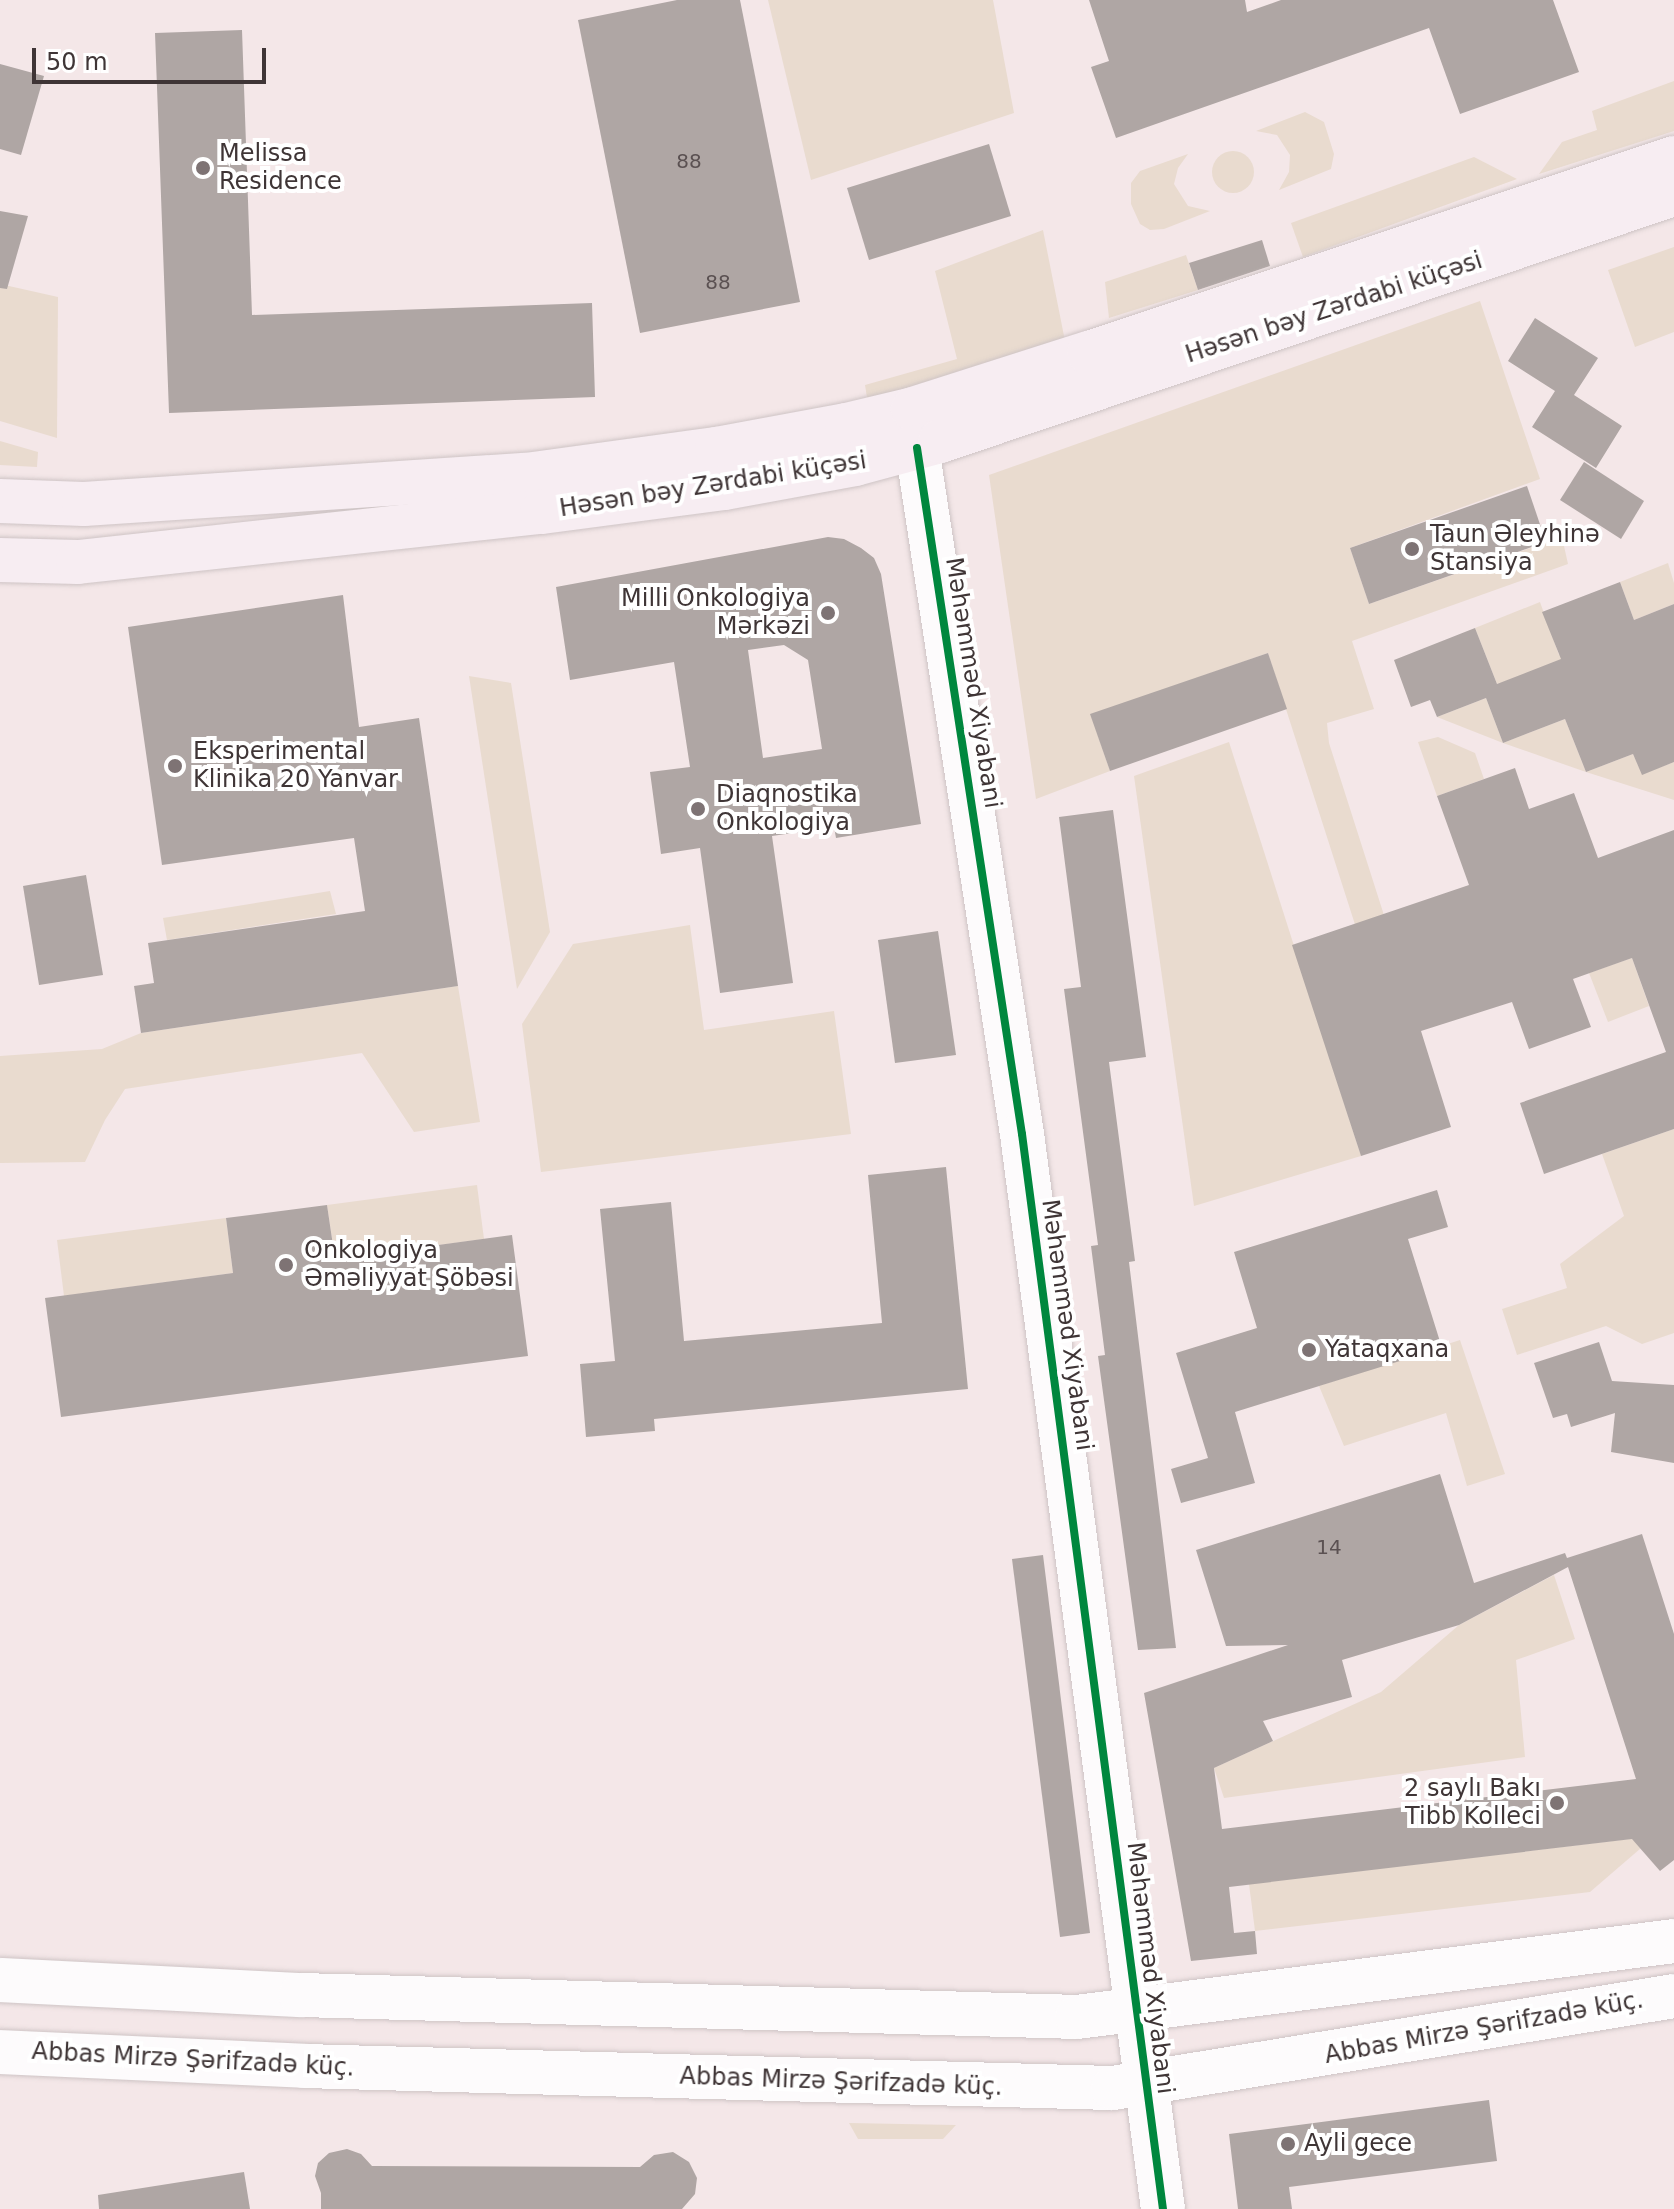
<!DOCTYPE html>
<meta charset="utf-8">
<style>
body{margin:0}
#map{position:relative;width:1674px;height:2209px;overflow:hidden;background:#f4e7e8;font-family:"DejaVu Sans",sans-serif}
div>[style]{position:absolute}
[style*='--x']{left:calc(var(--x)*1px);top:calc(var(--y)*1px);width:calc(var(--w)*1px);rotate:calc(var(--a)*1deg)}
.green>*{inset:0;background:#e9dbcf}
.round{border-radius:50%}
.building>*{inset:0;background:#afa6a4}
.roads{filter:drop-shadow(0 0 2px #cec4c5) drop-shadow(0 0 2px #cec4c5)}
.secondary>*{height:44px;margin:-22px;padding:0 22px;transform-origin:22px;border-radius:22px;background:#fdfbfc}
.primary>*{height:44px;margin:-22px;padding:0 22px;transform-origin:22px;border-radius:22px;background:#f7edf2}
.cycleway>*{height:8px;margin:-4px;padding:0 4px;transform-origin:4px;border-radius:4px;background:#00873e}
.dots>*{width:22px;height:22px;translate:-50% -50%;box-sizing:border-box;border:4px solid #fff;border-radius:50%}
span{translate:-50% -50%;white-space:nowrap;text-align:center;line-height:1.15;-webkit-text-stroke:8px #fff;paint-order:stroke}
.number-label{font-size:20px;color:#5b5152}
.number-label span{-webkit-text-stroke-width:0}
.poi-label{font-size:24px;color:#3f3536}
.left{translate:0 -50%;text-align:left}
.right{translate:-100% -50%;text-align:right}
.street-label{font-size:24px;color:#3f3536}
.scale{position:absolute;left:32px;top:48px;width:234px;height:36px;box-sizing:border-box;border:4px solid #3f3536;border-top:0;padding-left:10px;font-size:24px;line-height:28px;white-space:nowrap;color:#3f3536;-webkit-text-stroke:6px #fff;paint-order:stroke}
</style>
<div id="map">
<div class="green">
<i style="clip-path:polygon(768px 0,993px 0,1014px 113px,811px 180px)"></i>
<i style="clip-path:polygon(1674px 81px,1674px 131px,1539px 174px,1562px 142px,1597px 130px,1592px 111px)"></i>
<i style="clip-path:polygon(1305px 112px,1324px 122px,1334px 154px,1331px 169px,1279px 190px,1289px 172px,1290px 155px,1277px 135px,1256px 131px)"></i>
<i class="round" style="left:1212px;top:151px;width:42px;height:42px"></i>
<i style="clip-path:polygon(1188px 154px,1178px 168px,1174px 184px,1188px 206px,1210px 211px,1164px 229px,1150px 230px,1140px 224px,1131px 204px,1131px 183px,1140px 171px)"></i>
<i style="clip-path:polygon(1474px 157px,1517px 179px,1303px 257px,1291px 223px)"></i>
<i style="clip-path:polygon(1043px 230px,1066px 346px,868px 404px,865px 385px,957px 359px,935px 271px)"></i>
<i style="clip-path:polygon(1674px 247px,1674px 332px,1635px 347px,1608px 270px)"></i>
<i style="clip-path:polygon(1186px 255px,1198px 290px,1109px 318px,1105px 282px)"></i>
<i style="clip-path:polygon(0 284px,58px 297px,57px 438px,0 421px)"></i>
<i style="clip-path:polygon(1480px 301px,1540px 479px,1350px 548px,1369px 604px,1562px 537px,1568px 564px,1352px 641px,1374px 709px,1327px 723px,1329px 743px,1421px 1031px,1392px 1040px,1268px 653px,1091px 715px,1110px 771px,1036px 799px,989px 475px)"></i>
<i style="clip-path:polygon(0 441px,38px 452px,37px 467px,0 465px)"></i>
<i style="clip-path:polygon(1668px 563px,1674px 583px,1674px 604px,1634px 620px,1620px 582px)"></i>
<i style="clip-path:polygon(1540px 602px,1559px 655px,1594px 642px,1601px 661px,1497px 684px,1475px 628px)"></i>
<i style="clip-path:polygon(469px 676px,511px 683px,550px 932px,517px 989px)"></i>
<i style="clip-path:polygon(1486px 698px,1503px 743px,1565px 719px,1586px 772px,1633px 754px,1642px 774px,1674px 762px,1674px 800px,1586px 772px,1503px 743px,1437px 717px)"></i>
<i style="clip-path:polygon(1438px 737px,1475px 753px,1484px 779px,1437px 796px,1418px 742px)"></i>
<i style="clip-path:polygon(1229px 742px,1361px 1156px,1194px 1206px,1134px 776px)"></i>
<i style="clip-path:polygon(330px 891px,336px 914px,167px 940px,163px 918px)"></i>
<i style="clip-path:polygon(690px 925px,704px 1030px,834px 1011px,851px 1134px,541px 1172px,522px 1024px,573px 944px)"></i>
<i style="clip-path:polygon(1632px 958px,1649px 1006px,1608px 1022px,1589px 973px)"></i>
<i style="clip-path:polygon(458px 986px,480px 1122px,414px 1132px,362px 1053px,125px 1089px,105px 1120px,85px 1162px,0 1163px,0 1056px,102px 1049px,141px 1033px)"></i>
<i style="clip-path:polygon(1674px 1129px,1674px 1333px,1642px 1344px,1606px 1326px,1517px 1355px,1502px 1309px,1567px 1288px,1560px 1264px,1624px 1216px,1602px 1154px)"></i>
<i style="clip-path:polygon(477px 1185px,484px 1239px,335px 1259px,327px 1205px)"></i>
<i style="clip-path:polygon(226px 1218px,233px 1273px,64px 1296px,57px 1240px)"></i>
<i style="clip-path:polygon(1460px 1340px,1505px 1474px,1467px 1486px,1446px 1413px,1344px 1446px,1319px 1386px)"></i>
<i style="clip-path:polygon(1554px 1575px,1575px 1639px,1516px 1660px,1525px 1757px,1224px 1798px,1214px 1768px,1381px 1692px,1459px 1625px)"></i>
<i style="clip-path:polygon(1655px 1836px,1590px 1892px,1255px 1931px,1249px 1884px)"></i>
<i style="clip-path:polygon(849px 2123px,956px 2125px,943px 2139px,858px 2139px)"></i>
</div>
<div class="building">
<i style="clip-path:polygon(677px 0,740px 0,800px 302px,640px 333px,578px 20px)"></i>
<i style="clip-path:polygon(1089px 0,1245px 0,1247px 12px,1281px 0,1553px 0,1579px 72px,1460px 114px,1429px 28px,1116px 138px,1091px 67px,1109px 61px)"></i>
<i style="clip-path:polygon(242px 30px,252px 315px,592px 303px,595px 397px,169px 413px,155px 33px)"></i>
<i style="clip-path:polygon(0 64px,44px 76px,21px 155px,0 149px)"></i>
<i style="clip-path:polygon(989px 144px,1011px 216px,869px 260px,847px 188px)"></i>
<i style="clip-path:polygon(0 211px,28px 216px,7px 289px,0 288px)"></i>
<i style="clip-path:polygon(1262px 240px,1270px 266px,1198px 290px,1189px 263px)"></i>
<i style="clip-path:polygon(1535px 318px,1598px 358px,1574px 395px,1622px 426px,1596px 468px,1532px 427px,1555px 391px,1508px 361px)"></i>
<i style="clip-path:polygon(1584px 462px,1644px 501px,1621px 539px,1560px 500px)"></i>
<i style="clip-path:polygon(1527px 486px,1546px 542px,1369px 604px,1350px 548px)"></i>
<i style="clip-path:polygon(evenodd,828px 537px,844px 539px,861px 548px,874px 558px,881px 574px,921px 824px,836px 838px,834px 827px,772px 836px,793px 983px,720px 993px,700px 848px,661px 854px,650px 772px,690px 767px,674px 662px,570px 680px,556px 587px,828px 537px,784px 645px,808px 660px,822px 749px,763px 758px,748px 650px,784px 645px)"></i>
<i style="clip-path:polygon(1620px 582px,1634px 620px,1674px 604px,1674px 762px,1642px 775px,1633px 754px,1586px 772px,1565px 719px,1503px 743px,1486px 698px,1437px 717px,1430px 700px,1411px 707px,1394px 660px,1475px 628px,1497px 684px,1561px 659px,1542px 612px)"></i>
<i style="clip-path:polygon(343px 595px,359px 727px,419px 718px,458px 986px,141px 1033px,134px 986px,154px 983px,148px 943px,365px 911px,354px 838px,162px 865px,128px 627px)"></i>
<i style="clip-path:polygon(1268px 653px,1287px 709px,1110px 771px,1090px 714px)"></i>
<i style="clip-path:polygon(1515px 768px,1529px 809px,1574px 793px,1598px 858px,1674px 830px,1674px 1129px,1544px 1174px,1520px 1103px,1666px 1052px,1632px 958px,1573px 979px,1591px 1027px,1529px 1049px,1512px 1002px,1421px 1031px,1451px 1127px,1361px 1156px,1292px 945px,1469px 885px,1437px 796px)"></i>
<i style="clip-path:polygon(1113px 810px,1146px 1057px,1109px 1062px,1135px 1261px,1129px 1262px,1176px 1648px,1138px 1650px,1098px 1356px,1105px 1355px,1091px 1246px,1098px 1245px,1064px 989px,1081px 987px,1059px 817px)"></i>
<i style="clip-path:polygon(86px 875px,103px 975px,39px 985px,23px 886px)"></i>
<i style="clip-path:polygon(938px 931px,956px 1055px,895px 1063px,878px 940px)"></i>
<i style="clip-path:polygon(946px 1167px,968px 1389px,654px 1419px,655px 1431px,586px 1437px,580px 1364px,615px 1361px,600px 1209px,671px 1202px,684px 1341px,882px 1323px,868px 1175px)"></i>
<i style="clip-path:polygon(1437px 1190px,1448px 1227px,1408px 1239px,1442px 1348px,1235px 1412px,1255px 1483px,1181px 1503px,1171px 1469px,1208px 1458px,1176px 1353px,1257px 1328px,1234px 1252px)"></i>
<i style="clip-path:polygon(327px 1205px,335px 1259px,512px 1235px,528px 1356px,61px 1417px,45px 1298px,233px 1273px,226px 1218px)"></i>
<i style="clip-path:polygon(1599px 1342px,1612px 1381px,1674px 1385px,1674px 1463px,1611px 1452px,1615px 1413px,1571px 1427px,1567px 1414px,1553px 1418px,1534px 1363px)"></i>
<i style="clip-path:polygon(evenodd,1440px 1474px,1474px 1583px,1565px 1553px,1567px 1558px,1642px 1534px,1674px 1634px,1674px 1860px,1660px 1871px,1632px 1839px,1229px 1887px,1234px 1933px,1255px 1931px,1257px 1954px,1191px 1961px,1144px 1693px,1288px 1645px,1226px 1646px,1196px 1550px,1440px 1474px,1568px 1567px,1636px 1779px,1222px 1829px,1214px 1768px,1273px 1741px,1263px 1721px,1352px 1697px,1342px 1660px,1459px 1625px,1568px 1567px)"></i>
<i style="clip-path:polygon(1043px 1555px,1090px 1933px,1060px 1937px,1012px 1559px)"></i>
<i style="clip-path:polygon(1489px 2100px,1497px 2161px,1289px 2187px,1292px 2209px,1238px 2209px,1229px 2134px)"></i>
<i style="clip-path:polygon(347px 2149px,361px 2154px,372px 2166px,640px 2167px,654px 2155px,673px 2152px,689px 2162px,697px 2178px,695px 2194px,682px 2209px,321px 2209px,321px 2193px,315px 2176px,318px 2163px,329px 2153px)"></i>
<i style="clip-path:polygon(244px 2172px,250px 2209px,99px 2209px,98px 2195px)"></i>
</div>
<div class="roads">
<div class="secondary">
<i style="--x:917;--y:448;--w:694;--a:81.3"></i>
<i style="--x:1022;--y:1134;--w:1084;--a:82.53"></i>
<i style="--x:0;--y:1980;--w:301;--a:2.9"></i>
<i style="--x:301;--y:1995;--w:776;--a:1.62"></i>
<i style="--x:1077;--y:2017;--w:602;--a:-7.25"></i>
<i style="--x:0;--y:2052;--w:304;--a:2.6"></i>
<i style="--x:304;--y:2066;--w:809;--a:1.56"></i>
<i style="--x:1113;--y:2088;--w:568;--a:-9.31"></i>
</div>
<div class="primary">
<i style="--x:0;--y:501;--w:84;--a:2"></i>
<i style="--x:84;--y:504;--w:443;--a:-3.8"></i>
<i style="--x:526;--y:475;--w:193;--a:-7.8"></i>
<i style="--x:717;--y:449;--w:132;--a:-10.5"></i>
<i style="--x:847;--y:425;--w:68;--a:-13.6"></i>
<i style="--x:913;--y:409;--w:185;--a:-17.7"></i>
<i style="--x:1089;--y:353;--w:617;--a:-18.43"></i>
<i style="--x:0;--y:560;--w:78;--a:1.5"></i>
<i style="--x:78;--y:562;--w:467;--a:-6.2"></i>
<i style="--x:542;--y:512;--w:184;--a:-7.5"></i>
<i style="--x:724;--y:488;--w:133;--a:-10.4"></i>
<i style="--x:855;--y:464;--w:88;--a:-15.1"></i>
<i style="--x:940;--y:441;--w:774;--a:-18.6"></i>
</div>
</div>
<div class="cycleway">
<i style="--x:917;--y:448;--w:694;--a:81.3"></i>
<i style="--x:1022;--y:1134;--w:1084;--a:82.53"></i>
</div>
<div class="dots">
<i style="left:203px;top:168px;background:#7e7374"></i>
<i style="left:1412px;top:549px;background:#7e7374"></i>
<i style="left:828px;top:613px;background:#7e7374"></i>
<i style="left:175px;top:766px;background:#7e7374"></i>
<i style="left:698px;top:809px;background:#7e7374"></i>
<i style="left:286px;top:1265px;background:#7e7374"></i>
<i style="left:1309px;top:1350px;background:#7e7374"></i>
<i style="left:1557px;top:1803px;background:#7e7374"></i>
<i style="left:1288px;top:2144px;background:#7e7374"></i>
</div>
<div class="number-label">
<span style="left:689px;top:161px">88</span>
<span style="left:718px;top:282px">88</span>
<span style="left:1329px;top:1547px">14</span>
</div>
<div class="poi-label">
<span class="left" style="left:219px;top:168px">Melissa<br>Residence</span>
<span class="left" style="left:1430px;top:549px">Taun Əleyhinə<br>Stansiya</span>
<span class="right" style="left:810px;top:613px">Milli Onkologiya<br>Mərkəzi</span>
<span class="left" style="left:193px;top:766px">Eksperimental<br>Klinika 20 Yanvar</span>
<span class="left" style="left:716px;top:809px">Diaqnostika<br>Onkologiya</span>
<span class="left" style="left:304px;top:1265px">Onkologiya<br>Əməliyyat Şöbəsi</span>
<span class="left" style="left:1325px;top:1350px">Yataqxana</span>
<span class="right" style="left:1541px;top:1803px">2 saylı Bakı<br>Tibb Kolleci</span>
<span class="left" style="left:1304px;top:2144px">Ayli gece</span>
</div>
<div class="street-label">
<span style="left:1334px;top:308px;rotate:-18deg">Həsən bəy Zərdabi küçəsi</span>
<span style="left:713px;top:485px;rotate:-9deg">Həsən bəy Zərdabi küçəsi</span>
<span style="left:973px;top:683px;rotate:81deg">Məhəmməd Xiyabani</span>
<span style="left:1067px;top:1325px;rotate:82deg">Məhəmməd Xiyabani</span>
<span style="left:1150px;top:1968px;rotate:83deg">Məhəmməd Xiyabani</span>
<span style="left:1484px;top:2028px;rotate:-10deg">Abbas Mirzə Şərifzadə küç.</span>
<span style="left:193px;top:2060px;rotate:3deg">Abbas Mirzə Şərifzadə küç.</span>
<span style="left:841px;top:2082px;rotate:2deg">Abbas Mirzə Şərifzadə küç.</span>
</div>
<div class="scale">50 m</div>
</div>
